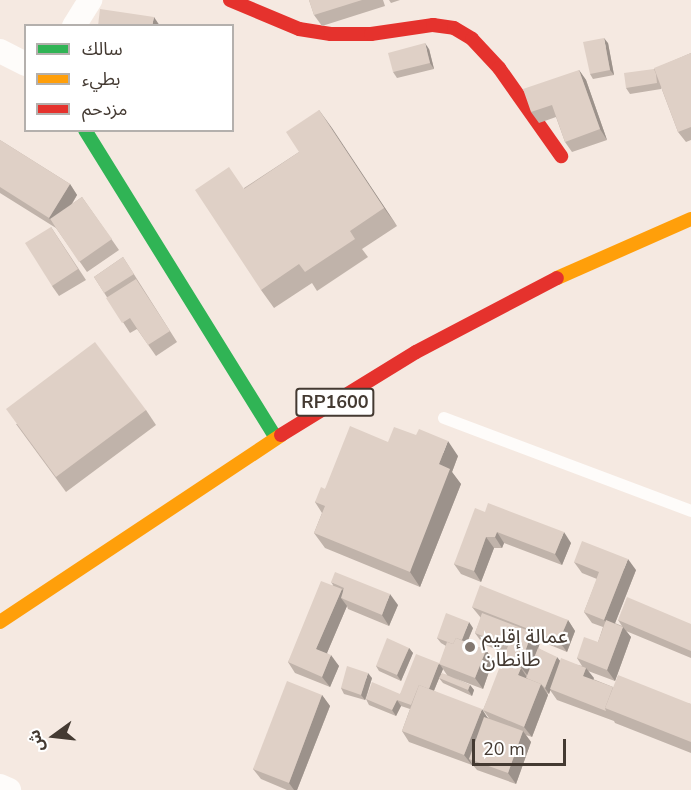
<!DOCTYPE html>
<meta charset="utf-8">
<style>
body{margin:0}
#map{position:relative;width:691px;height:790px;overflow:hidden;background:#f5e9e1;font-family:"Nunito Sans","Noto Sans Arabic",sans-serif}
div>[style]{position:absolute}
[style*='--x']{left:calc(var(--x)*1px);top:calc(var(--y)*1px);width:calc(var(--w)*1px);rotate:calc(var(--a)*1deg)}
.lane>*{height:12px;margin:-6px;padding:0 6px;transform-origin:6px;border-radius:6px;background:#fefcfa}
.street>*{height:24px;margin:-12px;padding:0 12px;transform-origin:12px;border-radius:12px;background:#fefcfa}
.fast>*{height:14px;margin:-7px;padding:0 7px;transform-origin:7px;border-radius:7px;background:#30b455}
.slow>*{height:14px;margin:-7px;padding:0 7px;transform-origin:7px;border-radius:7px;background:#ff9f0a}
.jam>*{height:14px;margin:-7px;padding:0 7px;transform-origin:7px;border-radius:7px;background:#e5322d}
.wall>*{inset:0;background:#c0b3aa}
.shaded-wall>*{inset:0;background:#9c928b}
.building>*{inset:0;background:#dfd0c6}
.dots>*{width:16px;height:16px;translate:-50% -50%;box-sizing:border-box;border:3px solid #fff;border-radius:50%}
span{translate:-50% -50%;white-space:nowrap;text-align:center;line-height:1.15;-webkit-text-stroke:4.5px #fff;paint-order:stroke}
.shield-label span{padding:2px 4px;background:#fff;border:2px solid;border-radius:4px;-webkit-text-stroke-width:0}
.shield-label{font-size:18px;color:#443a32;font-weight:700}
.poi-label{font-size:20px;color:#443a32}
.left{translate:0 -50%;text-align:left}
.legend{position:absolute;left:24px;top:24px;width:210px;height:108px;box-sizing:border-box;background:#fff;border:2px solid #b4b0ad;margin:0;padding:8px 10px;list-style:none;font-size:18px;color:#443a32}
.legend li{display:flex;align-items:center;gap:12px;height:30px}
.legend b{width:30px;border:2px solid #b4b0ad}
.north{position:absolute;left:24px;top:706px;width:60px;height:60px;-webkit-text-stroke:4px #fff;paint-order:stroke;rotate:255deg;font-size:16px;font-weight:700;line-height:24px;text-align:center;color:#443a32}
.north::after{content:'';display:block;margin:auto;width:21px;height:27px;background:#443a32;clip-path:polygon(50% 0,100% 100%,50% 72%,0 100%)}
.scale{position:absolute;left:472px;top:739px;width:94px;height:27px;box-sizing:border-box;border:3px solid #443a32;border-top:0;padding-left:8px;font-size:18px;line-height:21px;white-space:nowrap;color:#443a32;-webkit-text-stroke:4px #fff;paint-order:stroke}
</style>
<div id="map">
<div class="lane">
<i style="--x:444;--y:418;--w:264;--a:20.6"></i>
</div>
<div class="street">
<i style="--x:74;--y:26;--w:31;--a:-58"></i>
<i style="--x:0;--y:51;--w:29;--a:27"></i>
<i style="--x:0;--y:786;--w:10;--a:24"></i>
</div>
<div class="fast">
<i style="--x:85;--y:130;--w:362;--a:58.2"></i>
</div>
<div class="slow">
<i style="--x:557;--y:278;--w:146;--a:-23.8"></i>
<i style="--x:0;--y:622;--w:338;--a:-33.6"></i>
</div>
<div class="jam">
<i style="--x:230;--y:0;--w:75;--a:22.8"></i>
<i style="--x:299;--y:29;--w:32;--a:9"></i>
<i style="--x:331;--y:34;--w:40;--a:0"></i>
<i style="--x:371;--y:34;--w:63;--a:-8.3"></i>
<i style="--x:433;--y:25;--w:21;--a:8"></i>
<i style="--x:454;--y:28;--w:21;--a:31"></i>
<i style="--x:472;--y:39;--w:40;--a:47"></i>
<i style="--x:499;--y:68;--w:108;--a:54.8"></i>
<i style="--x:281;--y:435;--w:158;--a:-31.6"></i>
<i style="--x:416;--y:352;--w:159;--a:-27.7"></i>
</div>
<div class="wall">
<i style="clip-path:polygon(309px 0,383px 0,385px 6px,322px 26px,314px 15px)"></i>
<i style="clip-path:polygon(389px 0,400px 0,391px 3px)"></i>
<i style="clip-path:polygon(608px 43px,614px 75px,593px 79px,590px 74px)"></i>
<i style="clip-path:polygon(429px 49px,434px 69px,397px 78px,393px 72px)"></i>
<i style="clip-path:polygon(691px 53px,691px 140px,686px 142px,678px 132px,661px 87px,661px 89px,630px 94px,626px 88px,654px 69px)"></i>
<i style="clip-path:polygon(579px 70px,586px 80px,607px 140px,572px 152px,565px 142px,556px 117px,539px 123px,531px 112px)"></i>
<i style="clip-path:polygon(319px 110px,397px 226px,362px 249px,368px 257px,317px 291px,312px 283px,274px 308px,261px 290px,244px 188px,299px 152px)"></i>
<i style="clip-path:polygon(0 140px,70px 184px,77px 195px,72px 204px,82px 197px,119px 250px,87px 272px,56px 228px,0 193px)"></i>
<i style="clip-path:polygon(51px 227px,86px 280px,59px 296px,52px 286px)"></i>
<i style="clip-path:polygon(123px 257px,177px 342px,156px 356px,137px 329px,130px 333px,94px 277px)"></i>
<i style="clip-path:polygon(146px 410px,156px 425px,66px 492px,16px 424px)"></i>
<i style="clip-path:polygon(388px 442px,458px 456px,452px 472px,461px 484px,420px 587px,325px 548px,314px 533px,322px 513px,315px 502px,325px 489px)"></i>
<i style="clip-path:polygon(485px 512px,571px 543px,562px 565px,504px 543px,502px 548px,494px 548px,481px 582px,461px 574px,454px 564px)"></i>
<i style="clip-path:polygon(evenodd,574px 562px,636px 570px,615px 623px,622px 626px,618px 620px,691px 624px,691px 658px,626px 631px,631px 637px,615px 681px,588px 671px,593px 679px,613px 687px,691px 704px,691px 753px,615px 723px,614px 721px,557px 700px,550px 690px,549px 694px,547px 693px,548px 695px,532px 737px,526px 735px,531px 742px,516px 784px,477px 770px,472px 764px,472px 765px,409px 742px,402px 731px,410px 709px,401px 706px,396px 716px,369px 705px,366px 699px,365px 700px,344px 694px,341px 688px,372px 678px,366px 699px,400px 694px,440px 664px,446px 646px,441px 643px,437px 638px,473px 628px,467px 643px,486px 650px,493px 660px,483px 689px,454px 678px,470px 685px,474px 690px,472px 696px,443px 683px,439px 678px,434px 691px,489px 718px,483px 710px,504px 661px,503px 659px,505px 653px,483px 644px,475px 633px,481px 618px,472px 607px,568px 620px,575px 631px,567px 652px,538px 640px,540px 643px,538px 648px,560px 661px,582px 666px,577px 658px,598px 642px,603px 627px,592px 623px,584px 612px,597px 579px,582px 573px,574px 562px,443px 669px,447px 675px,441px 674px,443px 669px)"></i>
<i style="clip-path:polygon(331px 582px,398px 605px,389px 626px,348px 609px,347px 606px,327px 653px,339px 666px,330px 687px,295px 673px,288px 662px,333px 585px)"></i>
<i style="clip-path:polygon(409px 648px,413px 653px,401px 681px,379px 671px,376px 666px)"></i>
<i style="clip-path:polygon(322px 695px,330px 706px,297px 790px,287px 790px,261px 779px,253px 769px)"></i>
</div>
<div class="shaded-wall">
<i style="clip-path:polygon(154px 17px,160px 26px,152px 26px)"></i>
<i style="clip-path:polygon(604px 38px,608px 43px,614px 75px,610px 70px)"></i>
<i style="clip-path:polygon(425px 43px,429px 49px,434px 69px,430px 63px)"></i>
<i style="clip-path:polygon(579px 70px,586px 80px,607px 140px,600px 129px)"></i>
<i style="clip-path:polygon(319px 110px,332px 128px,397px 226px,384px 208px)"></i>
<i style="clip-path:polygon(70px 184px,77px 195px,57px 228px,49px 218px)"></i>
<i style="clip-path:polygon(448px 441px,458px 456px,452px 472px,461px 484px,420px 587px,410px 572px,439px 464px)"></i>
<i style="clip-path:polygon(497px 532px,504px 543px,502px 548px,495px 537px)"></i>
<i style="clip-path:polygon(564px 532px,571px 543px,562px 565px,555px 554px)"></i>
<i style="clip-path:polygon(486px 537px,494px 548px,481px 582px,474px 571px)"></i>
<i style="clip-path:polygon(628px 559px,636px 570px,612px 631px,604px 620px)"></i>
<i style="clip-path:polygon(342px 589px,349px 600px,341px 598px,347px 606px,324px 660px,316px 649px)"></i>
<i style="clip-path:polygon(390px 594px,398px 605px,389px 626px,382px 615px)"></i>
<i style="clip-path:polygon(568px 620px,575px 631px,567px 652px,559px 641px)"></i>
<i style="clip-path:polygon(469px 622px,473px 628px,465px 647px,461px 641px)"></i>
<i style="clip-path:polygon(623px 627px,631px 637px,615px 681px,607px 670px)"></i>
<i style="clip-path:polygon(532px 632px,540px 643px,528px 676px,520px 666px)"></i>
<i style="clip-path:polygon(409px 648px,413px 653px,401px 681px,397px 675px)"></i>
<i style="clip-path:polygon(486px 650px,493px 660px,483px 689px,475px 678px)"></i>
<i style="clip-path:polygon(331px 655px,339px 666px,330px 687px,322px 677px)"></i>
<i style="clip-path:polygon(557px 657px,561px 662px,549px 694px,545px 688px)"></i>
<i style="clip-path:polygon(439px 663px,443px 669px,432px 695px,428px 690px)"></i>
<i style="clip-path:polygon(521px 668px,528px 679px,527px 681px,518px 675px)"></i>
<i style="clip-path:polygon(586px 668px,594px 678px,591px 686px,583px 676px)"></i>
<i style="clip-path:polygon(368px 673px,372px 678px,365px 700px,361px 695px)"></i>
<i style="clip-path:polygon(541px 684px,548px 695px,532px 737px,524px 727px)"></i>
<i style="clip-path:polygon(470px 685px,474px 690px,472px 696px,468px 690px)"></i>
<i style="clip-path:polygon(322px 695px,330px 706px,297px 790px,294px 790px,289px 783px)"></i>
<i style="clip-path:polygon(397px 700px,401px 706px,396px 716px,392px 710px)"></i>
<i style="clip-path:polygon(482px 709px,489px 720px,469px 759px,472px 764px,472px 765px,464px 755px)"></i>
<i style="clip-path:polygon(523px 731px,531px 742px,516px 784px,508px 773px)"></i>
</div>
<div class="building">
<i style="clip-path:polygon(309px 0,362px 0,314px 15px)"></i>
<i style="clip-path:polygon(100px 9px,154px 17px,152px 26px,98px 26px)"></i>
<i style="clip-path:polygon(604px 38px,610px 70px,590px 74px,583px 42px)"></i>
<i style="clip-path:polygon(425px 43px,430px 63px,393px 72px,388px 53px)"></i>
<i style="clip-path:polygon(691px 53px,691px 127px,678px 132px,654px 68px)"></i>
<i style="clip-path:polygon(654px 69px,656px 74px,657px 83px,626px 88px,624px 73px)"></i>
<i style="clip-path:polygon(579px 70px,600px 129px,565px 142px,552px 105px,531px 112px,523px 89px)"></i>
<i style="clip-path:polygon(319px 110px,384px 208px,350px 231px,355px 239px,305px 272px,299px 264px,261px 290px,195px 190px,229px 167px,244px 189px,299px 152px,286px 132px)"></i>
<i style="clip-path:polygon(0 140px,70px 184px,49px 218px,0 187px)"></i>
<i style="clip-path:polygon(82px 197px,112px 239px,79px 262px,50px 219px)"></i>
<i style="clip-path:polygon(51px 227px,78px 269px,52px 286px,25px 243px)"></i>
<i style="clip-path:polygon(123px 257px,134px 274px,104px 293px,94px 277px)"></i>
<i style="clip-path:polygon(136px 279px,170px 331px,148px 345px,130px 318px,122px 323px,106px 298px)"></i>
<i style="clip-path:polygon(95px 342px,146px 410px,56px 477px,6px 409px)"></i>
<i style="clip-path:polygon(350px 426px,388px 442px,394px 427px,416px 435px,419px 429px,448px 441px,439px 464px,450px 469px,410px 572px,314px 533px,325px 506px,315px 502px,321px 487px,325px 489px)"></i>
<i style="clip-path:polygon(488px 503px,564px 532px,555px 554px,497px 532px,495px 537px,486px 537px,474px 571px,454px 564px,475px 508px,485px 512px)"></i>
<i style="clip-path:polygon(582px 541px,628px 559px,604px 620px,584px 612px,599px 572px,574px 562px)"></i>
<i style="clip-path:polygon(335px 572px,390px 594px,382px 615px,341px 598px,344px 588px,331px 582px)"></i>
<i style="clip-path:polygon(321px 581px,342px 589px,316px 649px,331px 655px,322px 677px,288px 662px)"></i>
<i style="clip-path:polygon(480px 585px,568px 620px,559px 641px,472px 607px)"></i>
<i style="clip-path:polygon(627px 597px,691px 624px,691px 651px,618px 620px)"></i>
<i style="clip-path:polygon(446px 613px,469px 622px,462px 640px,456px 638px,453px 644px,437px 638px)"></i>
<i style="clip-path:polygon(482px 613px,532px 632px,520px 666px,503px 659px,508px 646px,475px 633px)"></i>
<i style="clip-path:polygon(606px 620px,623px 627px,607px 670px,577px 658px,584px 637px,598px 642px)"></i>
<i style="clip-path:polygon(387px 638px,409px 648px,397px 675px,376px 666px)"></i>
<i style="clip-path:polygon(456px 638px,486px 650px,475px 678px,439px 664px,447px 642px,453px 644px)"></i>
<i style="clip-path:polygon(538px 648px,557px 657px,545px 688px,541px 684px,526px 678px)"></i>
<i style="clip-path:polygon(416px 654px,439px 663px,429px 689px,419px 685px,411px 705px,397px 700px,392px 710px,366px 699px,372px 682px,400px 694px)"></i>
<i style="clip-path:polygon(561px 658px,586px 668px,583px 676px,613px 687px,605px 708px,606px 711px,550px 689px)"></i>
<i style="clip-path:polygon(502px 661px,521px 668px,518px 675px,541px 684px,524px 727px,483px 710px)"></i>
<i style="clip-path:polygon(347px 666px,368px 673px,361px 695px,341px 688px)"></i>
<i style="clip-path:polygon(442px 673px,470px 685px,468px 690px,439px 678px)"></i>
<i style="clip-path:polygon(618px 675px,691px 704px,691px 742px,605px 708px)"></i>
<i style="clip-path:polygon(287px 681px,322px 695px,289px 783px,253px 769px)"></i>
<i style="clip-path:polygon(419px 685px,482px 709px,464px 755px,402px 731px)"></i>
<i style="clip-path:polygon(484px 717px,523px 731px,508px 773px,469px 759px)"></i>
</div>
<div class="dots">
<i style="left:470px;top:647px;background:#82776f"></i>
</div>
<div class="shield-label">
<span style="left:335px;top:402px">RP1600</span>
</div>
<div class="poi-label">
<span class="left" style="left:482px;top:648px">عمالة إقليم<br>طانطان</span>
</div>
<ul class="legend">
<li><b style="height:8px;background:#30b455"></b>سالك</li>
<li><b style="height:8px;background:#ff9f0a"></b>بطيء</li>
<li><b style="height:8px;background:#e5322d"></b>مزدحم</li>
</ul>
<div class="north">ش</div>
<div class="scale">20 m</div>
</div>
